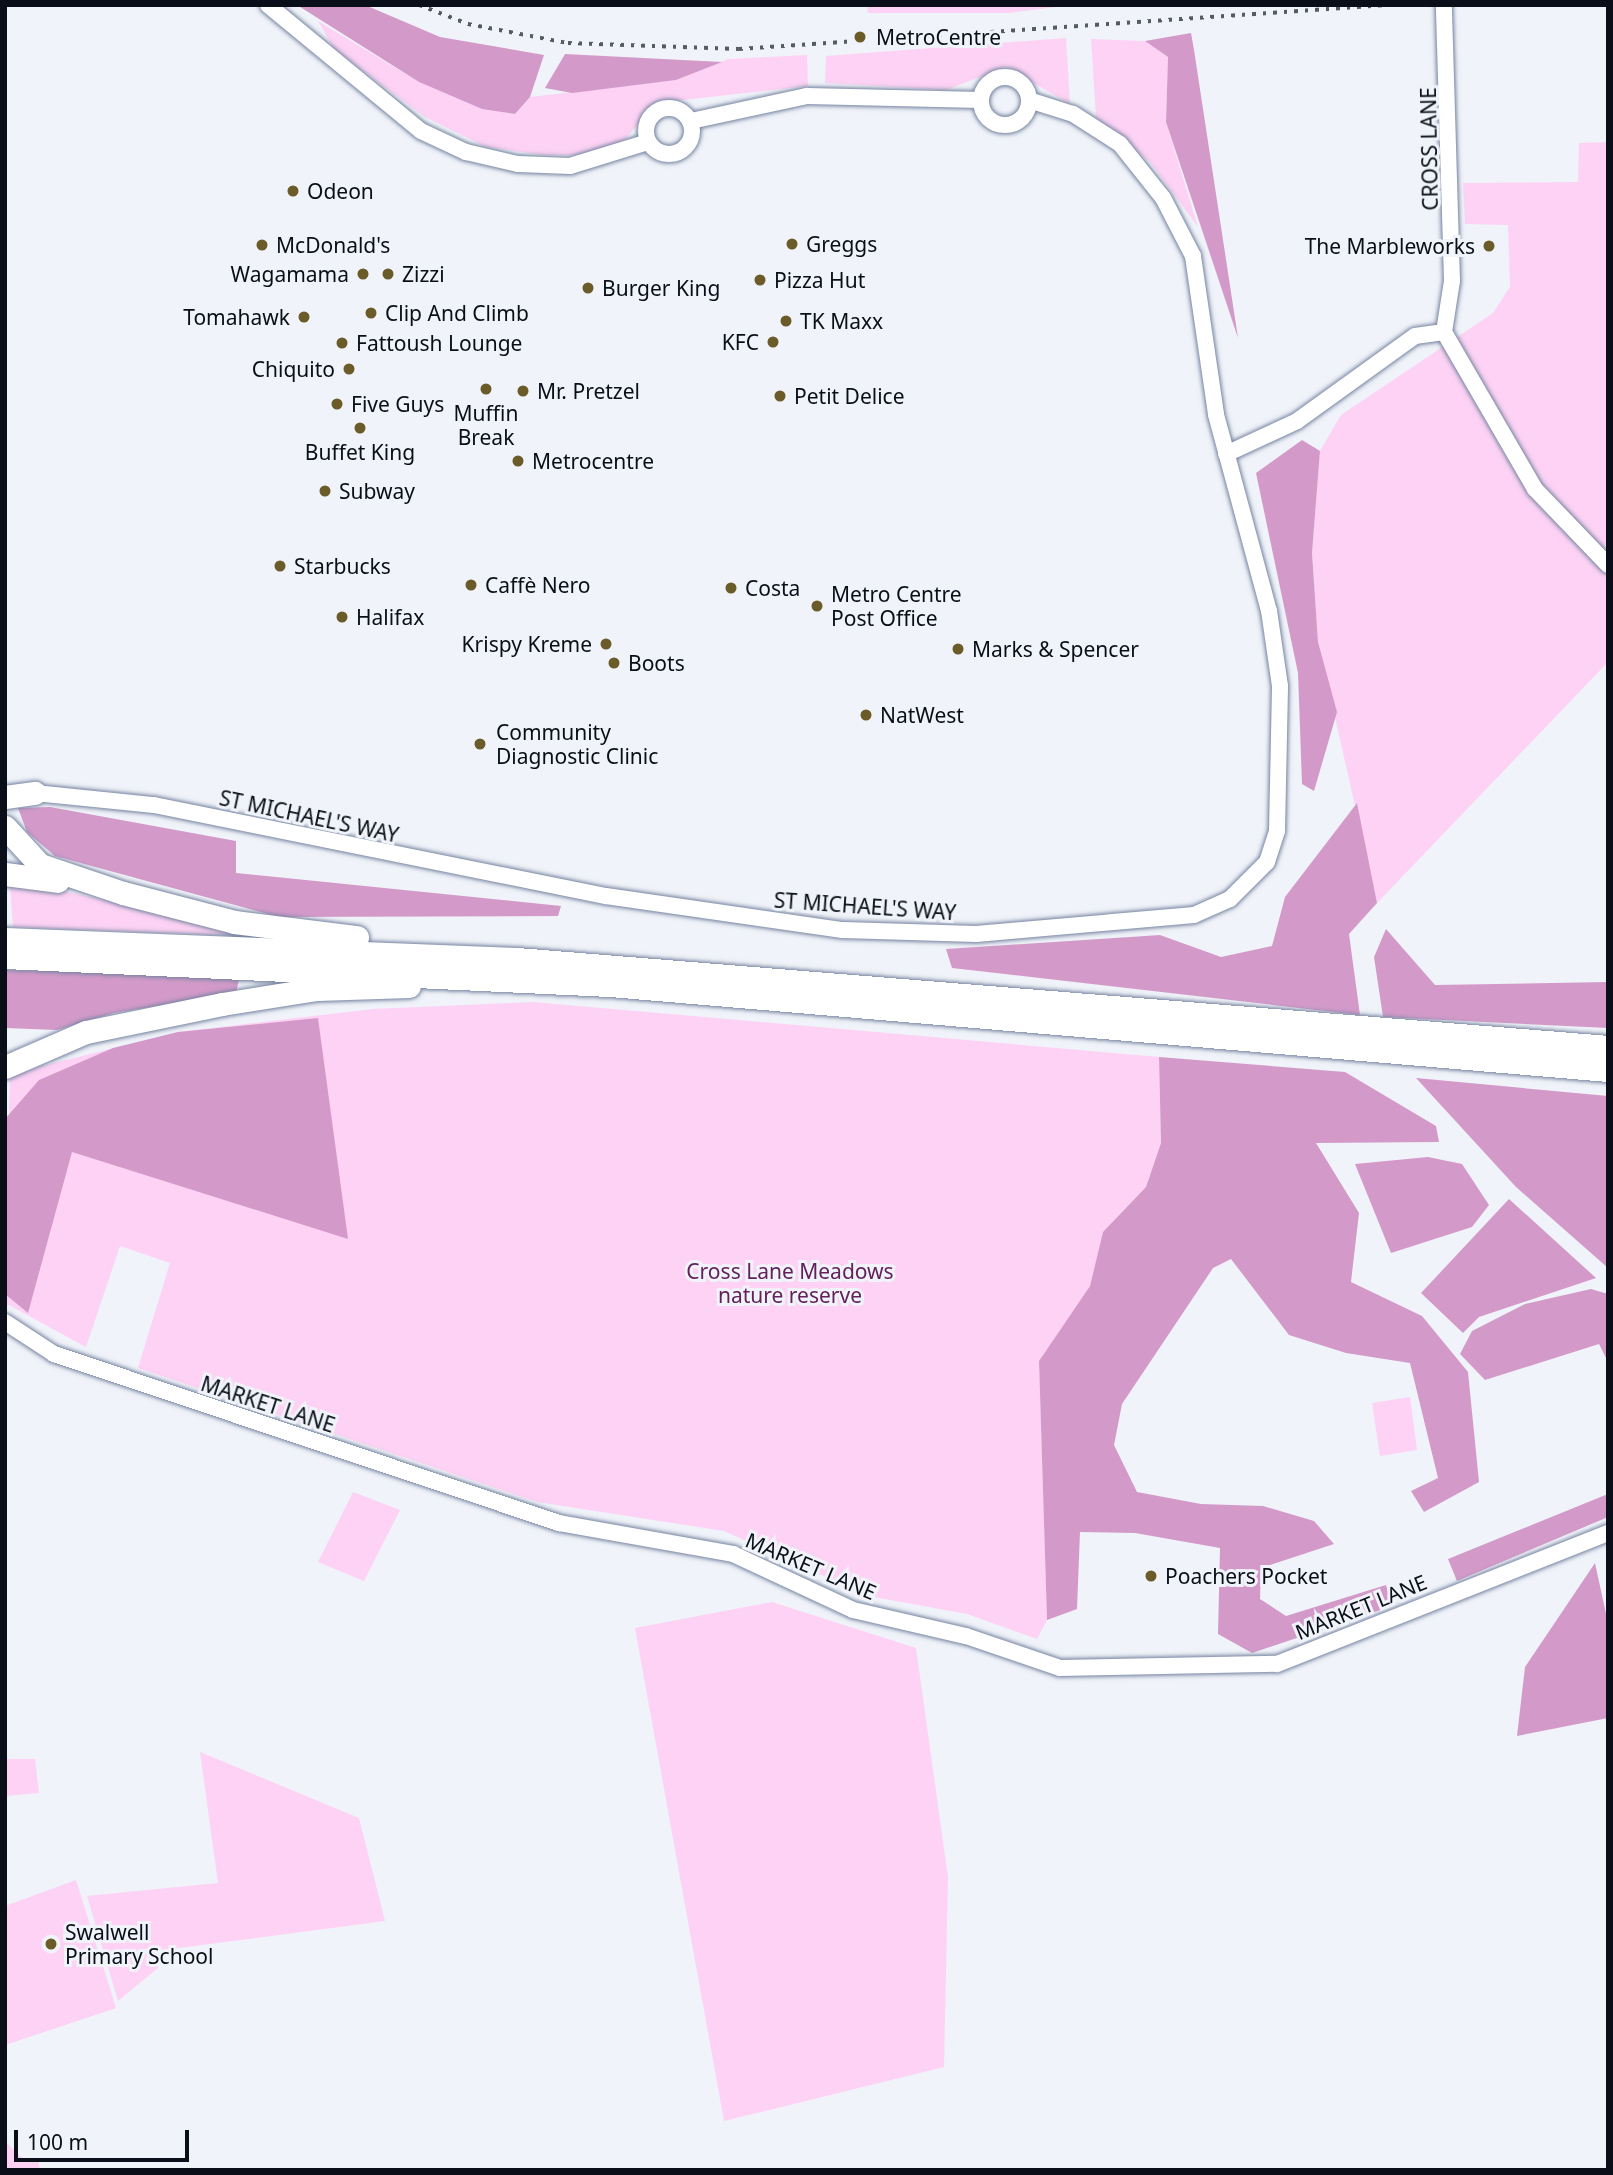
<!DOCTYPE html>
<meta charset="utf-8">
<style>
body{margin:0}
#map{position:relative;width:1613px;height:2175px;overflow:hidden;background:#f0f3f9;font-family:"Noto Sans",sans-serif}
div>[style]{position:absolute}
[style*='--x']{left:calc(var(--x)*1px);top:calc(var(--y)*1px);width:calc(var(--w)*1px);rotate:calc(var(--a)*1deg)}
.green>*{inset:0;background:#fdd2f4}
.forest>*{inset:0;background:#d39ac9}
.roads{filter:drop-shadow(0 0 2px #7684a1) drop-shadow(0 0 2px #7684a1)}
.tertiary>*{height:16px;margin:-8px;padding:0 8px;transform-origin:8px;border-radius:8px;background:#fff}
.tertiary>.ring{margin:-8px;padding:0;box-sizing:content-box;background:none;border:16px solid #fff;border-radius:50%}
.trunk>*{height:23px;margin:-11.5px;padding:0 11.5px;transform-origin:11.5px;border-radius:11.5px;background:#fff}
.rail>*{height:3.5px;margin-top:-1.75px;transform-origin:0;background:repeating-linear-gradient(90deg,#565a63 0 3.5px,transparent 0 10.5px)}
.dots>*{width:19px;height:19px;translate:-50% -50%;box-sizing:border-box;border:4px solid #f0f3f9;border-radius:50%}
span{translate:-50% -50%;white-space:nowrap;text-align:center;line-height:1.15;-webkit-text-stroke:6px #f0f3f9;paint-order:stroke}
.poi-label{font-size:21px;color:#090e18}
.left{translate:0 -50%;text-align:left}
.right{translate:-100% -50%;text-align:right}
.street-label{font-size:21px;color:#090e18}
.park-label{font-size:21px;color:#63215b}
.frame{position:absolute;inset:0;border:7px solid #090e18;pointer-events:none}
.scale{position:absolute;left:14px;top:2130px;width:175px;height:32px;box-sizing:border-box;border:4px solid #090e18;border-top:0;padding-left:9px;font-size:21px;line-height:24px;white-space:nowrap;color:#090e18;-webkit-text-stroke:5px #f0f3f9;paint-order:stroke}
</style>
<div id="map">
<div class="green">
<i style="clip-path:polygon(867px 5px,1064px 5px,1064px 6px,1009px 13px,868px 13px)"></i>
<i style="clip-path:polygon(318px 21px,419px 82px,482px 109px,515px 114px,530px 97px,676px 80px,728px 59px,807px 55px,808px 86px,656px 103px,622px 143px,581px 155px,543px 155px,486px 147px,425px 117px,334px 49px)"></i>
<i style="clip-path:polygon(1066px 38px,1070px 104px,1006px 67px,946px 90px,825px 83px,826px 56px)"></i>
<i style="clip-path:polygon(1091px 39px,1145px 41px,1168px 57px,1166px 122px,1198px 227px,1150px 162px,1096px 118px)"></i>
<i style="clip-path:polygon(1608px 142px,1608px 662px,1377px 903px,1318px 642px,1312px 553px,1320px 451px,1341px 415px,1493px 313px,1510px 287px,1508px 225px,1465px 224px,1463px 183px,1578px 182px,1579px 143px)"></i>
<i style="clip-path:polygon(33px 884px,170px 915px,275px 937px,13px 927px,10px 885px)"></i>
<i style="clip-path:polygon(533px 1002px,1159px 1057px,1161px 1143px,1146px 1187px,1103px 1232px,1090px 1286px,1039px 1361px,1047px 1620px,1037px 1639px,967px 1614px,868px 1596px,724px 1531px,537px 1502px,138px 1368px,170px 1263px,120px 1246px,86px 1347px,5px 1303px,10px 1074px,178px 1032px,373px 1009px)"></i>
<i style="clip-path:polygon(1410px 1397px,1417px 1450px,1380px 1456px,1372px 1403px)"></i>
<i style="clip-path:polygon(353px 1492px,400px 1510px,364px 1581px,318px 1562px)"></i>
<i style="clip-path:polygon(772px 1602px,916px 1648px,948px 1877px,944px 2067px,724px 2121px,635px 1628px)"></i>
<i style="clip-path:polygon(200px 1752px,359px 1818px,385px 1921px,156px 1951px,158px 1968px,118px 2001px,87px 1896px,218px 1883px)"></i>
<i style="clip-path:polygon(5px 1759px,35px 1759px,39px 1793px,5px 1796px)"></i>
<i style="clip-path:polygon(76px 1880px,116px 2008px,5px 2045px,5px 1906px)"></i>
<i style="clip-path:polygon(5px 2141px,23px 2159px,38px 2160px,40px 2170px,5px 2170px)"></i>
</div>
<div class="forest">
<i style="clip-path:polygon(297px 5px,365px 5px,440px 37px,544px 55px,530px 97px,515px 114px,482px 109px,419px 82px)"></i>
<i style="clip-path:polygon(1191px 33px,1194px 50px,1238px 338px,1166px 122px,1168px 57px,1145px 41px)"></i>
<i style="clip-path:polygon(565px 54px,722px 62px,676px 80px,572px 93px,545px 88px)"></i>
<i style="clip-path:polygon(1302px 440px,1320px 451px,1312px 553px,1318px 642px,1337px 712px,1314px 791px,1302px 784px,1298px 673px,1256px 473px)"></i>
<i style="clip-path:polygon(1357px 803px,1377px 903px,1349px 934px,1360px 1015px,952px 968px,946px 949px,1160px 935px,1221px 957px,1272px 946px,1285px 897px)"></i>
<i style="clip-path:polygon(50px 807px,236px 841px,236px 873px,561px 906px,558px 916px,279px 917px,55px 856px,27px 832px,18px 808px)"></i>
<i style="clip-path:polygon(1386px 929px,1435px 985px,1608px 982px,1608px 1028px,1383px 1017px,1374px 957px)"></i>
<i style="clip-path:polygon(7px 970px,240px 975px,236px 993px,114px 1013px,57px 1030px,5px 1028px)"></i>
<i style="clip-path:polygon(318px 1018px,348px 1239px,72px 1152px,28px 1313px,5px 1294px,5px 1119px,39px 1080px,113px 1048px,178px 1032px)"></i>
<i style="clip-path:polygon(1159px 1057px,1345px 1072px,1436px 1126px,1439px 1142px,1316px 1143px,1359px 1213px,1351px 1282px,1422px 1316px,1468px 1372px,1479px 1482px,1424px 1512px,1411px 1491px,1438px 1478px,1410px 1363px,1346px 1353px,1289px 1335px,1231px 1259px,1213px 1268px,1122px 1404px,1114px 1445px,1137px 1492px,1201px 1504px,1263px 1506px,1314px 1521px,1334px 1544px,1261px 1568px,1260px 1599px,1286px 1616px,1386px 1585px,1392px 1606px,1252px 1653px,1218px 1634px,1220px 1548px,1135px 1533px,1080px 1532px,1077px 1609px,1047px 1620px,1039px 1361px,1090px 1286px,1103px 1232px,1146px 1187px,1161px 1143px)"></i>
<i style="clip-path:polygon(1416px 1078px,1608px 1096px,1608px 1268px,1516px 1187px)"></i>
<i style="clip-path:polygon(1428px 1157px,1462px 1164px,1489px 1205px,1472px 1227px,1391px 1253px,1355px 1164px)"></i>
<i style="clip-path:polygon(1509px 1199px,1596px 1278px,1479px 1317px,1463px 1333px,1421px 1293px)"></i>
<i style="clip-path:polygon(1591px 1289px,1608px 1294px,1608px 1362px,1599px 1344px,1485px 1380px,1460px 1354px,1472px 1331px,1525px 1304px)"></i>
<i style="clip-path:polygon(1608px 1494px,1608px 1517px,1457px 1581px,1448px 1559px)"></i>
<i style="clip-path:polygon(1595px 1563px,1608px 1623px,1608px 1718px,1517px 1736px,1525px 1667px)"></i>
</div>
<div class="roads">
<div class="tertiary">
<i style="--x:268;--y:5;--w:198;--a:39.5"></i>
<i style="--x:421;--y:131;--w:50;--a:25"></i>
<i style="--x:466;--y:152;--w:53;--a:13"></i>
<i style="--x:518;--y:164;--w:52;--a:2.2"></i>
<i style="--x:570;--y:166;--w:82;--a:-17.1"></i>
<i class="ring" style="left:981px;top:77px;width:32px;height:32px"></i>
<i class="ring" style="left:646px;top:108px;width:30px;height:30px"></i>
<i style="--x:691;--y:121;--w:119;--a:-12.2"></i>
<i style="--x:807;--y:96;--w:174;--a:1.3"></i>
<i style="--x:1444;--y:332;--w:181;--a:59.9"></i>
<i style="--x:1535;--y:489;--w:105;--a:46.2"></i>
<i style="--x:1226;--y:454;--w:78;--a:-24.9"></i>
<i style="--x:1297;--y:421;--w:145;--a:-35.8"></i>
<i style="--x:1415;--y:336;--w:29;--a:-8"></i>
<i style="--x:1444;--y:332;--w:52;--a:-81.1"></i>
<i style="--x:1452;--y:281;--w:276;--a:-91.7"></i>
<i style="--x:25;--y:792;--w:130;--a:5.8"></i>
<i style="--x:154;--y:805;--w:461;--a:11.4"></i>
<i style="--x:606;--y:896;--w:239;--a:8.2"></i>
<i style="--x:843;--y:930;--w:133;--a:1.7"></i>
<i style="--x:976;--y:934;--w:219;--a:-5"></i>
<i style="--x:1194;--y:915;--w:39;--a:-24"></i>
<i style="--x:1230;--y:899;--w:52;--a:-45"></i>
<i style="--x:1267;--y:862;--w:33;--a:-72"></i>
<i style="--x:1277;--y:831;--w:145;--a:-88.8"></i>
<i style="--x:1280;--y:686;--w:76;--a:-98.3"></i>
<i style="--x:1269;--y:611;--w:204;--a:-105.1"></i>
<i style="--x:1216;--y:414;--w:160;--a:-98.3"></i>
<i style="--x:1193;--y:256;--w:65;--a:-117.3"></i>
<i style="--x:1163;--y:198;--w:69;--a:-128.5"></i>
<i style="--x:1120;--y:144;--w:56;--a:-147.4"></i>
<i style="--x:1073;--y:114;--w:46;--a:-162.3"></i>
<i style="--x:5;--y:1322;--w:59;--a:33.1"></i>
<i style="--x:54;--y:1354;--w:533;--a:18.5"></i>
<i style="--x:559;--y:1523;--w:177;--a:10.1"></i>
<i style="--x:733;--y:1554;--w:132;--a:25"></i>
<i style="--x:853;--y:1610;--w:116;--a:13"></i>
<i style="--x:966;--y:1636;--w:99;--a:18.8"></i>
<i style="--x:1060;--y:1668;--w:217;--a:-1.1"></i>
<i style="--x:1277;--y:1664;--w:356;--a:-21.6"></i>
</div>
<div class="trunk">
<i style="--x:5;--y:797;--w:30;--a:-8"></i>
<i style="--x:5;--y:827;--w:52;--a:47.4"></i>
<i style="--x:40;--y:865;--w:88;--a:18.6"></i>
<i style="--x:123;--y:893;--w:115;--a:14.6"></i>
<i style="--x:234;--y:922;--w:124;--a:7"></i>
<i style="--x:5;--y:874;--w:53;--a:7.5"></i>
<i style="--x:5;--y:939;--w:512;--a:2.24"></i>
<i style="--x:517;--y:959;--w:1095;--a:4.61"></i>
<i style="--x:5;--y:957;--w:606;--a:2.65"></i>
<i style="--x:610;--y:985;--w:1002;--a:4.87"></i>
<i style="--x:5;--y:1067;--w:88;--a:-23.4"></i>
<i style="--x:86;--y:1032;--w:139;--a:-11.6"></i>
<i style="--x:222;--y:1004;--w:96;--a:-9"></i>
<i style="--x:317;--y:989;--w:92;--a:-1.9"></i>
</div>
</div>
<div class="rail">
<i style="--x:419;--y:5;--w:53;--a:21.2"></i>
<i style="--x:468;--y:24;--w:102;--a:10.8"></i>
<i style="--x:568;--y:43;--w:171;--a:2"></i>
<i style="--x:739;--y:49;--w:649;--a:-3.88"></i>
</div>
<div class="dots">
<i style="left:860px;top:37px;background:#6b5b29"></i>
<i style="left:293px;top:191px;background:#6b5b29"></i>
<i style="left:792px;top:244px;background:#6b5b29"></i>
<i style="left:262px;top:245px;background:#6b5b29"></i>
<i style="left:1489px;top:246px;background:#6b5b29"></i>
<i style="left:363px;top:274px;background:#6b5b29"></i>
<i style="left:388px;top:274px;background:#6b5b29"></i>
<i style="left:760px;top:280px;background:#6b5b29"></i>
<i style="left:588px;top:288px;background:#6b5b29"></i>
<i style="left:371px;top:313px;background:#6b5b29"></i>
<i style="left:304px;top:317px;background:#6b5b29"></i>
<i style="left:786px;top:321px;background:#6b5b29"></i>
<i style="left:773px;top:342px;background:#6b5b29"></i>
<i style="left:342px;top:343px;background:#6b5b29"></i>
<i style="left:349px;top:369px;background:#6b5b29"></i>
<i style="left:486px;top:389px;background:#6b5b29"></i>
<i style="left:523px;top:391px;background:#6b5b29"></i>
<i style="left:780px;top:396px;background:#6b5b29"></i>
<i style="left:337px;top:404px;background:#6b5b29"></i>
<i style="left:360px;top:428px;background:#6b5b29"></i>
<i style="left:518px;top:461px;background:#6b5b29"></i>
<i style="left:325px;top:491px;background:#6b5b29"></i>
<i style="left:280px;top:566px;background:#6b5b29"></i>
<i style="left:471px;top:585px;background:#6b5b29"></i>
<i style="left:731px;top:588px;background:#6b5b29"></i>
<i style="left:817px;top:606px;background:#6b5b29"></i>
<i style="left:342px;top:617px;background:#6b5b29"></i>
<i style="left:606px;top:644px;background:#6b5b29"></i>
<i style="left:958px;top:649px;background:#6b5b29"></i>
<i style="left:614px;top:663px;background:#6b5b29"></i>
<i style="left:866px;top:715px;background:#6b5b29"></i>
<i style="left:480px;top:744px;background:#6b5b29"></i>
<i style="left:1151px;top:1576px;background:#6b5b29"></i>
<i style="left:51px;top:1944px;background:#6b5b29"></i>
</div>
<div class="poi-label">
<span class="left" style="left:876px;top:37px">MetroCentre</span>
<span class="left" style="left:307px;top:191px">Odeon</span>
<span class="left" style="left:806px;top:244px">Greggs</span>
<span class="left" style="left:276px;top:245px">McDonald's</span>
<span class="right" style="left:1475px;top:246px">The Marbleworks</span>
<span class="right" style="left:349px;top:274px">Wagamama</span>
<span class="left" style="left:402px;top:274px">Zizzi</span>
<span class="left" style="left:774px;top:280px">Pizza Hut</span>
<span class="left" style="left:602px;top:288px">Burger King</span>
<span class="left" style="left:385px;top:313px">Clip And Climb</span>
<span class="right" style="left:290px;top:317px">Tomahawk</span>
<span class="left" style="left:800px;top:321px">TK Maxx</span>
<span class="right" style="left:759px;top:342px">KFC</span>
<span class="left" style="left:356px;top:343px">Fattoush Lounge</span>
<span class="right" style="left:335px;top:369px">Chiquito</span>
<span class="left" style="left:537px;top:391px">Mr. Pretzel</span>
<span class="left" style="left:794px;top:396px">Petit Delice</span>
<span class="left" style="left:351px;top:404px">Five Guys</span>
<span style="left:486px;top:425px">Muffin<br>Break</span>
<span style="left:360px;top:452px">Buffet King</span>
<span class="left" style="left:532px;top:461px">Metrocentre</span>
<span class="left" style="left:339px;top:491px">Subway</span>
<span class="left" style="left:294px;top:566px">Starbucks</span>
<span class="left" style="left:485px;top:585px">Caffè Nero</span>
<span class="left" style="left:745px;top:588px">Costa</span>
<span class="left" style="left:831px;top:606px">Metro Centre<br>Post Office</span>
<span class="left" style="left:356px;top:617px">Halifax</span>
<span class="right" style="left:592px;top:644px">Krispy Kreme</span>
<span class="left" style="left:972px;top:649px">Marks &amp; Spencer</span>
<span class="left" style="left:628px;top:663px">Boots</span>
<span class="left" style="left:880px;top:715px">NatWest</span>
<span class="left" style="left:496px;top:744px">Community<br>Diagnostic Clinic</span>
<span class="left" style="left:1165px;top:1576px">Poachers Pocket</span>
<span class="left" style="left:65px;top:1944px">Swalwell<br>Primary School</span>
</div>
<div class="street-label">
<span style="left:1429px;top:149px;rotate:-91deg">CROSS LANE</span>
<span style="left:309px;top:816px;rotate:12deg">ST MICHAEL'S WAY</span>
<span style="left:865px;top:906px;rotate:4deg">ST MICHAEL'S WAY</span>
<span style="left:268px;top:1404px;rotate:18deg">MARKET LANE</span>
<span style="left:811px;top:1566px;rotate:23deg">MARKET LANE</span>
<span style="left:1361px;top:1607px;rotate:-22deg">MARKET LANE</span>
</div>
<div class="park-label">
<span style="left:790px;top:1283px">Cross Lane Meadows<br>nature reserve</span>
</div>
<div class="frame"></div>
<div class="scale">100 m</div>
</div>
